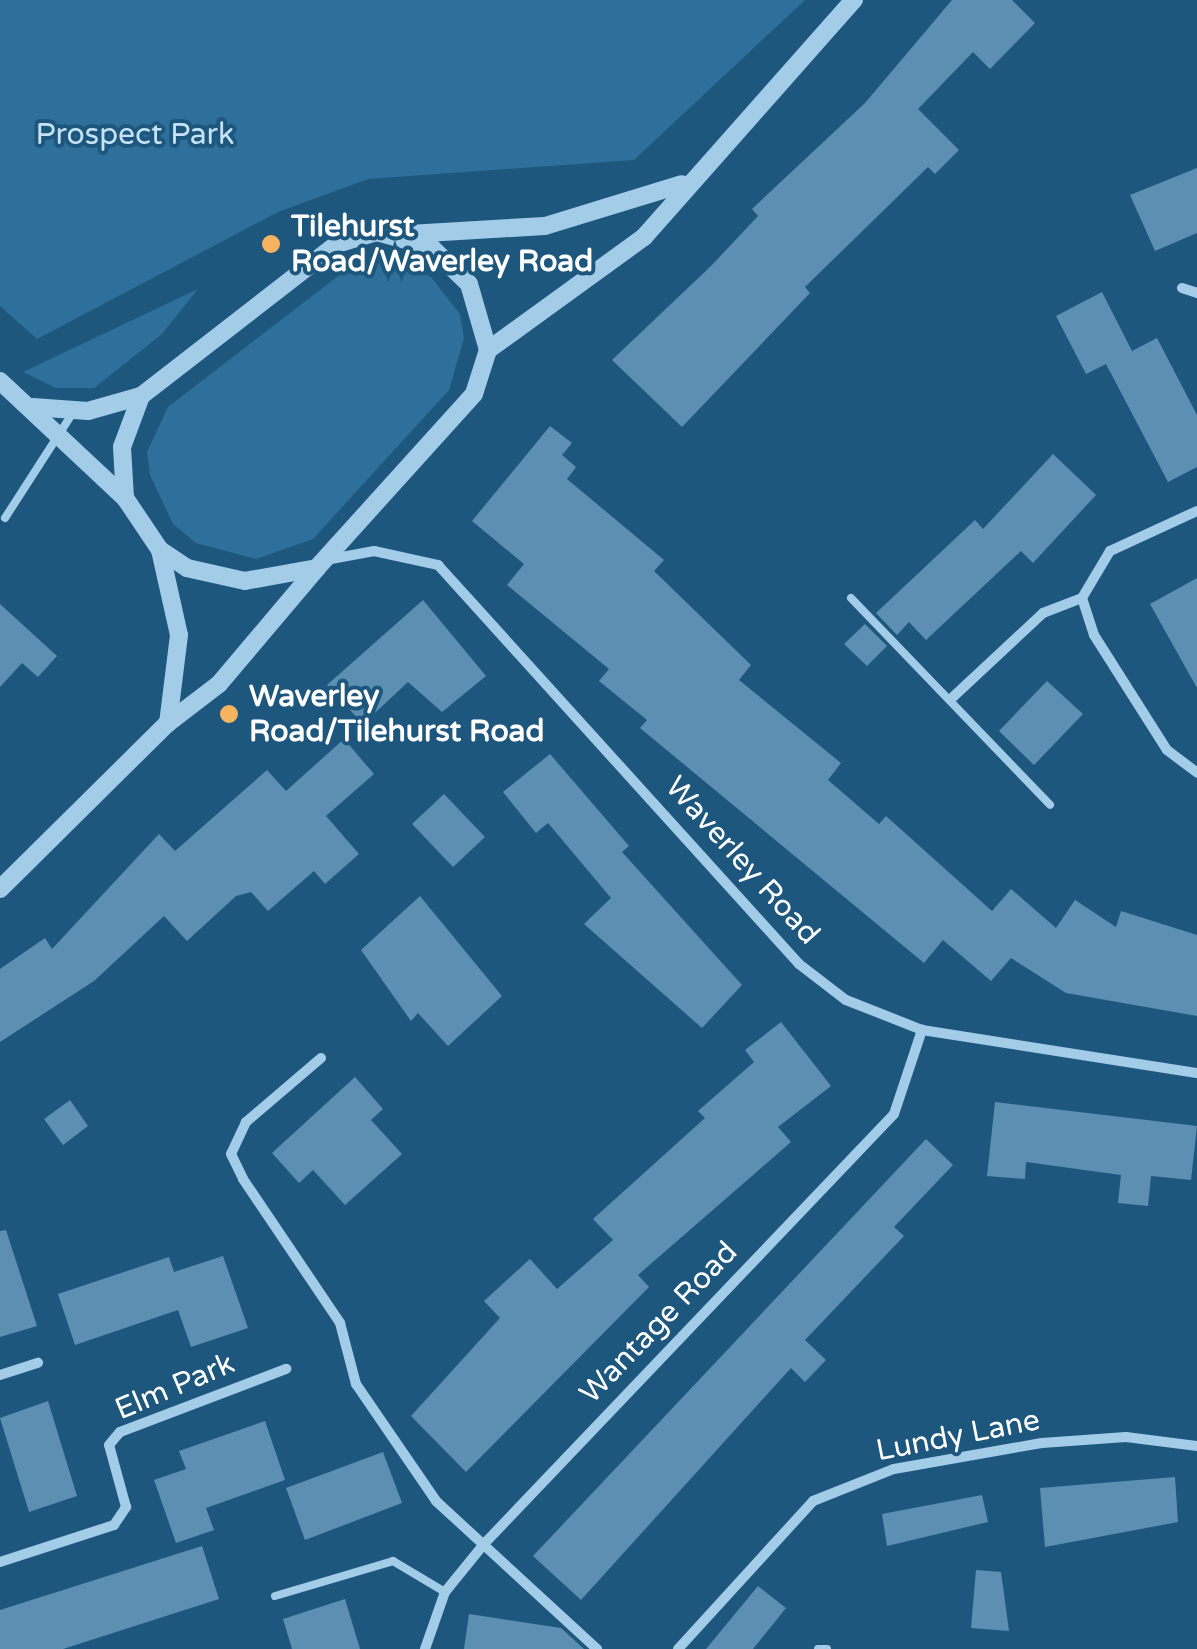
<!DOCTYPE html>
<style>
body{margin:0}
#map{position:relative;width:1197px;height:1649px;overflow:hidden;background:#1e577e;font-family:"Varela Round",sans-serif}
div>[style]{position:absolute}
[style*='--x']{left:calc(var(--x)*1px);top:calc(var(--y)*1px);width:calc(var(--w)*1px);rotate:calc(var(--a)*1deg)}
.green>*{inset:0;background:#2e709b}
.building>*{inset:0;background:#5c8fb2}
.service>*{height:8px;margin:-4px;padding:0 4px;transform-origin:4px;border-radius:4px;background:#a2cce8}
.minor>*{height:10px;margin:-5px;padding:0 5px;transform-origin:5px;border-radius:5px;background:#a2cce8}
.tertiary>*{height:18px;margin:-9px;padding:0 9px;transform-origin:9px;border-radius:9px;background:#a2cce8}
.dots>*{width:28px;height:28px;translate:-50% -50%;box-sizing:border-box;border:5px solid #1e577e;border-radius:50%}
span{translate:-50% -50%;white-space:nowrap;text-align:center;line-height:1.15;-webkit-text-stroke:8px #1e577e;paint-order:stroke}
.park-label{font-size:30px;color:#c6e3f6}
.poi-label{font-size:30px;color:#fff;font-weight:700}
.left{translate:0 -50%;text-align:left}
.street-label{font-size:30px;color:#fff}
</style>
<div id="map">
<div class="green">
<i style="clip-path:polygon(0 0,805px 0,634px 160px,368px 179px,278px 212px,37px 339px,0 306px)"></i>
<i style="clip-path:polygon(392px 261px,431px 277px,460px 314px,464px 338px,449px 390px,313px 539px,256px 559px,196px 543px,173px 524px,150px 475px,147px 452px,168px 407px,350px 267px)"></i>
<i style="clip-path:polygon(198px 289px,162px 334px,94px 388px,56px 388px,23px 372px)"></i>
</div>
<div class="building">
<i style="clip-path:polygon(952px 0,1012px 0,1035px 23px,990px 69px,973px 52px,918px 109px,959px 150px,935px 174px,928px 167px,805px 287px,810px 293px,682px 427px,612px 360px,711px 266px,758px 216px,752px 209px,865px 103px)"></i>
<i style="clip-path:polygon(1197px 168px,1197px 233px,1155px 251px,1130px 195px)"></i>
<i style="clip-path:polygon(1102px 292px,1132px 351px,1157px 338px,1197px 415px,1197px 467px,1168px 482px,1106px 364px,1086px 374px,1056px 316px)"></i>
<i style="clip-path:polygon(550px 426px,572px 443px,562px 455px,576px 467px,567px 479px,664px 560px,654px 571px,751px 665px,739px 680px,841px 763px,828px 780px,879px 824px,886px 816px,992px 911px,1011px 889px,1056px 928px,1075px 900px,1116px 927px,1121px 911px,1197px 935px,1197px 1016px,1066px 993px,1011px 958px,991px 981px,943px 940px,924px 963px,640px 728px,647px 720px,599px 681px,609px 669px,507px 585px,524px 564px,472px 521px)"></i>
<i style="clip-path:polygon(1053px 454px,1096px 495px,1033px 563px,1021px 551px,926px 640px,909px 622px,897px 635px,876px 613px,975px 520px,983px 529px)"></i>
<i style="clip-path:polygon(1197px 578px,1197px 688px,1150px 604px)"></i>
<i style="clip-path:polygon(423px 600px,486px 676px,442px 712px,408px 682px,363px 724px,327px 685px)"></i>
<i style="clip-path:polygon(0 604px,57px 656px,38px 677px,22px 663px,0 687px)"></i>
<i style="clip-path:polygon(865px 624px,887px 646px,867px 666px,844px 644px)"></i>
<i style="clip-path:polygon(1047px 681px,1083px 714px,1034px 765px,999px 731px)"></i>
<i style="clip-path:polygon(344px 739px,374px 774px,326px 816px,359px 854px,325px 884px,314px 871px,268px 911px,251px 892px,236px 896px,187px 941px,164px 916px,94px 981px,0 1042px,0 969px,45px 938px,52px 949px,159px 834px,175px 851px,267px 770px,286px 791px)"></i>
<i style="clip-path:polygon(550px 754px,629px 846px,622px 852px,742px 985px,702px 1028px,584px 924px,611px 898px,548px 823px,536px 833px,503px 792px)"></i>
<i style="clip-path:polygon(444px 794px,485px 837px,453px 867px,412px 824px)"></i>
<i style="clip-path:polygon(420px 896px,502px 996px,448px 1046px,418px 1013px,411px 1021px,361px 950px)"></i>
<i style="clip-path:polygon(781px 1022px,831px 1086px,778px 1127px,791px 1142px,638px 1275px,649px 1287px,466px 1472px,411px 1416px,500px 1318px,484px 1301px,530px 1259px,557px 1289px,613px 1240px,593px 1219px,705px 1118px,698px 1111px,754px 1062px,745px 1050px)"></i>
<i style="clip-path:polygon(355px 1077px,383px 1109px,371px 1120px,402px 1154px,345px 1205px,313px 1170px,299px 1183px,272px 1153px)"></i>
<i style="clip-path:polygon(70px 1100px,88px 1126px,63px 1145px,44px 1119px)"></i>
<i style="clip-path:polygon(995px 1102px,1197px 1126px,1191px 1180px,1151px 1176px,1148px 1206px,1118px 1203px,1121px 1175px,1026px 1162px,1025px 1179px,987px 1176px)"></i>
<i style="clip-path:polygon(926px 1139px,953px 1165px,894px 1227px,904px 1236px,805px 1340px,826px 1360px,805px 1382px,791px 1368px,581px 1600px,533px 1556px)"></i>
<i style="clip-path:polygon(6px 1230px,37px 1326px,0 1337px,0 1231px)"></i>
<i style="clip-path:polygon(223px 1256px,248px 1328px,191px 1347px,178px 1310px,75px 1345px,58px 1294px,169px 1257px,174px 1272px)"></i>
<i style="clip-path:polygon(48px 1401px,77px 1496px,29px 1512px,0 1418px)"></i>
<i style="clip-path:polygon(265px 1421px,285px 1480px,206px 1508px,214px 1530px,176px 1543px,154px 1480px,186px 1469px,179px 1451px)"></i>
<i style="clip-path:polygon(383px 1452px,402px 1503px,305px 1540px,286px 1488px)"></i>
<i style="clip-path:polygon(1175px 1477px,1178px 1522px,1045px 1547px,1040px 1488px)"></i>
<i style="clip-path:polygon(982px 1495px,988px 1522px,887px 1546px,882px 1514px)"></i>
<i style="clip-path:polygon(202px 1546px,219px 1599px,63px 1649px,0 1649px,0 1610px)"></i>
<i style="clip-path:polygon(976px 1570px,1001px 1572px,1009px 1631px,971px 1628px)"></i>
<i style="clip-path:polygon(758px 1586px,786px 1608px,753px 1649px,706px 1649px)"></i>
<i style="clip-path:polygon(345px 1599px,360px 1649px,292px 1649px,283px 1619px)"></i>
<i style="clip-path:polygon(469px 1614px,561px 1628px,584px 1649px,464px 1649px)"></i>
</div>
<div class="service">
<i style="--x:5;--y:518;--w:124;--a:-57.2"></i>
<i style="--x:851;--y:598;--w:287;--a:46.1"></i>
<i style="--x:275;--y:1596;--w:123;--a:-16.5"></i>
<i style="--x:393;--y:1561;--w:61;--a:30.8"></i>
<i style="--x:818;--y:1649;--w:9;--a:0"></i>
</div>
<div class="minor">
<i style="--x:1182;--y:288;--w:16;--a:18"></i>
<i style="--x:1197;--y:511;--w:96;--a:155.3"></i>
<i style="--x:1110;--y:551;--w:55;--a:120.8"></i>
<i style="--x:1082;--y:598;--w:39;--a:72"></i>
<i style="--x:1094;--y:635;--w:136;--a:57.6"></i>
<i style="--x:1167;--y:750;--w:38;--a:37"></i>
<i style="--x:331;--y:559;--w:44;--a:-10.5"></i>
<i style="--x:374;--y:551;--w:66;--a:12.3"></i>
<i style="--x:438;--y:565;--w:538;--a:47.86"></i>
<i style="--x:799;--y:964;--w:59;--a:37.5"></i>
<i style="--x:846;--y:1000;--w:82;--a:21.5"></i>
<i style="--x:922;--y:1030;--w:278;--a:8.9"></i>
<i style="--x:953;--y:697;--w:123;--a:-43"></i>
<i style="--x:1043;--y:613;--w:42;--a:-21"></i>
<i style="--x:321;--y:1058;--w:99;--a:139.5"></i>
<i style="--x:246;--y:1122;--w:35;--a:115"></i>
<i style="--x:231;--y:1154;--w:28;--a:64"></i>
<i style="--x:243;--y:1179;--w:174;--a:56"></i>
<i style="--x:340;--y:1323;--w:63;--a:75.3"></i>
<i style="--x:356;--y:1384;--w:142;--a:55.6"></i>
<i style="--x:436;--y:1501;--w:219;--a:42.6"></i>
<i style="--x:0;--y:1375;--w:40;--a:-18"></i>
<i style="--x:0;--y:1562;--w:120;--a:-18"></i>
<i style="--x:114;--y:1525;--w:22;--a:-56"></i>
<i style="--x:126;--y:1507;--w:64;--a:-105.3"></i>
<i style="--x:109;--y:1445;--w:17;--a:-50"></i>
<i style="--x:120;--y:1432;--w:178;--a:-20.8"></i>
<i style="--x:425;--y:1649;--w:60;--a:-70.7"></i>
<i style="--x:445;--y:1592;--w:62;--a:-50.9"></i>
<i style="--x:484;--y:1544;--w:594;--a:-46.36"></i>
<i style="--x:894;--y:1114;--w:89;--a:-71.6"></i>
<i style="--x:678;--y:1649;--w:200;--a:-47.6"></i>
<i style="--x:813;--y:1501;--w:87;--a:-21.6"></i>
<i style="--x:894;--y:1469;--w:150;--a:-10"></i>
<i style="--x:1042;--y:1443;--w:84;--a:-4.1"></i>
<i style="--x:1126;--y:1437;--w:72;--a:7.2"></i>
</div>
<div class="tertiary">
<i style="--x:377;--y:232;--w:56;--a:15.5"></i>
<i style="--x:431;--y:247;--w:53;--a:44.2"></i>
<i style="--x:469;--y:284;--w:69;--a:73.9"></i>
<i style="--x:488;--y:350;--w:46;--a:107.7"></i>
<i style="--x:474;--y:394;--w:234;--a:132.1"></i>
<i style="--x:317;--y:568;--w:73;--a:169.8"></i>
<i style="--x:245;--y:581;--w:59;--a:-167.4"></i>
<i style="--x:187;--y:568;--w:32;--a:-146"></i>
<i style="--x:160;--y:550;--w:63;--a:-123.9"></i>
<i style="--x:125;--y:498;--w:51;--a:-93.4"></i>
<i style="--x:122;--y:447;--w:54;--a:-69.6"></i>
<i style="--x:141;--y:396;--w:248;--a:-37.8"></i>
<i style="--x:337;--y:244;--w:42;--a:-16.7"></i>
<i style="--x:409;--y:234;--w:136;--a:-3.4"></i>
<i style="--x:545;--y:226;--w:143;--a:-17"></i>
<i style="--x:488;--y:350;--w:193;--a:-35.9"></i>
<i style="--x:644;--y:237;--w:317;--a:-48.5"></i>
<i style="--x:0;--y:381;--w:171;--a:43.1"></i>
<i style="--x:33;--y:407;--w:55;--a:4.2"></i>
<i style="--x:88;--y:411;--w:55;--a:-15.8"></i>
<i style="--x:160;--y:550;--w:87;--a:77.4"></i>
<i style="--x:179;--y:635;--w:89;--a:97.1"></i>
<i style="--x:0;--y:889;--w:236;--a:-44.7"></i>
<i style="--x:168;--y:723;--w:64;--a:-37.4"></i>
<i style="--x:219;--y:684;--w:152;--a:-49.8"></i>
</div>
<div class="dots">
<i style="left:271px;top:244px;background:#f6b461"></i>
<i style="left:229px;top:714px;background:#f6b461"></i>
</div>
<div class="park-label">
<span style="left:135px;top:135px">Prospect Park</span>
</div>
<div class="poi-label">
<span class="left" style="left:291px;top:244px">Tilehurst<br>Road/Waverley Road</span>
<span class="left" style="left:249px;top:714px">Waverley<br>Road/Tilehurst Road</span>
</div>
<div class="street-label">
<span style="left:742px;top:861px;rotate:48deg">Waverley Road</span>
<span style="left:659px;top:1323px;rotate:-46deg">Wantage Road</span>
<span style="left:175px;top:1387px;rotate:-23deg">Elm Park</span>
<span style="left:958px;top:1436px;rotate:-11deg">Lundy Lane</span>
</div>
</div>
